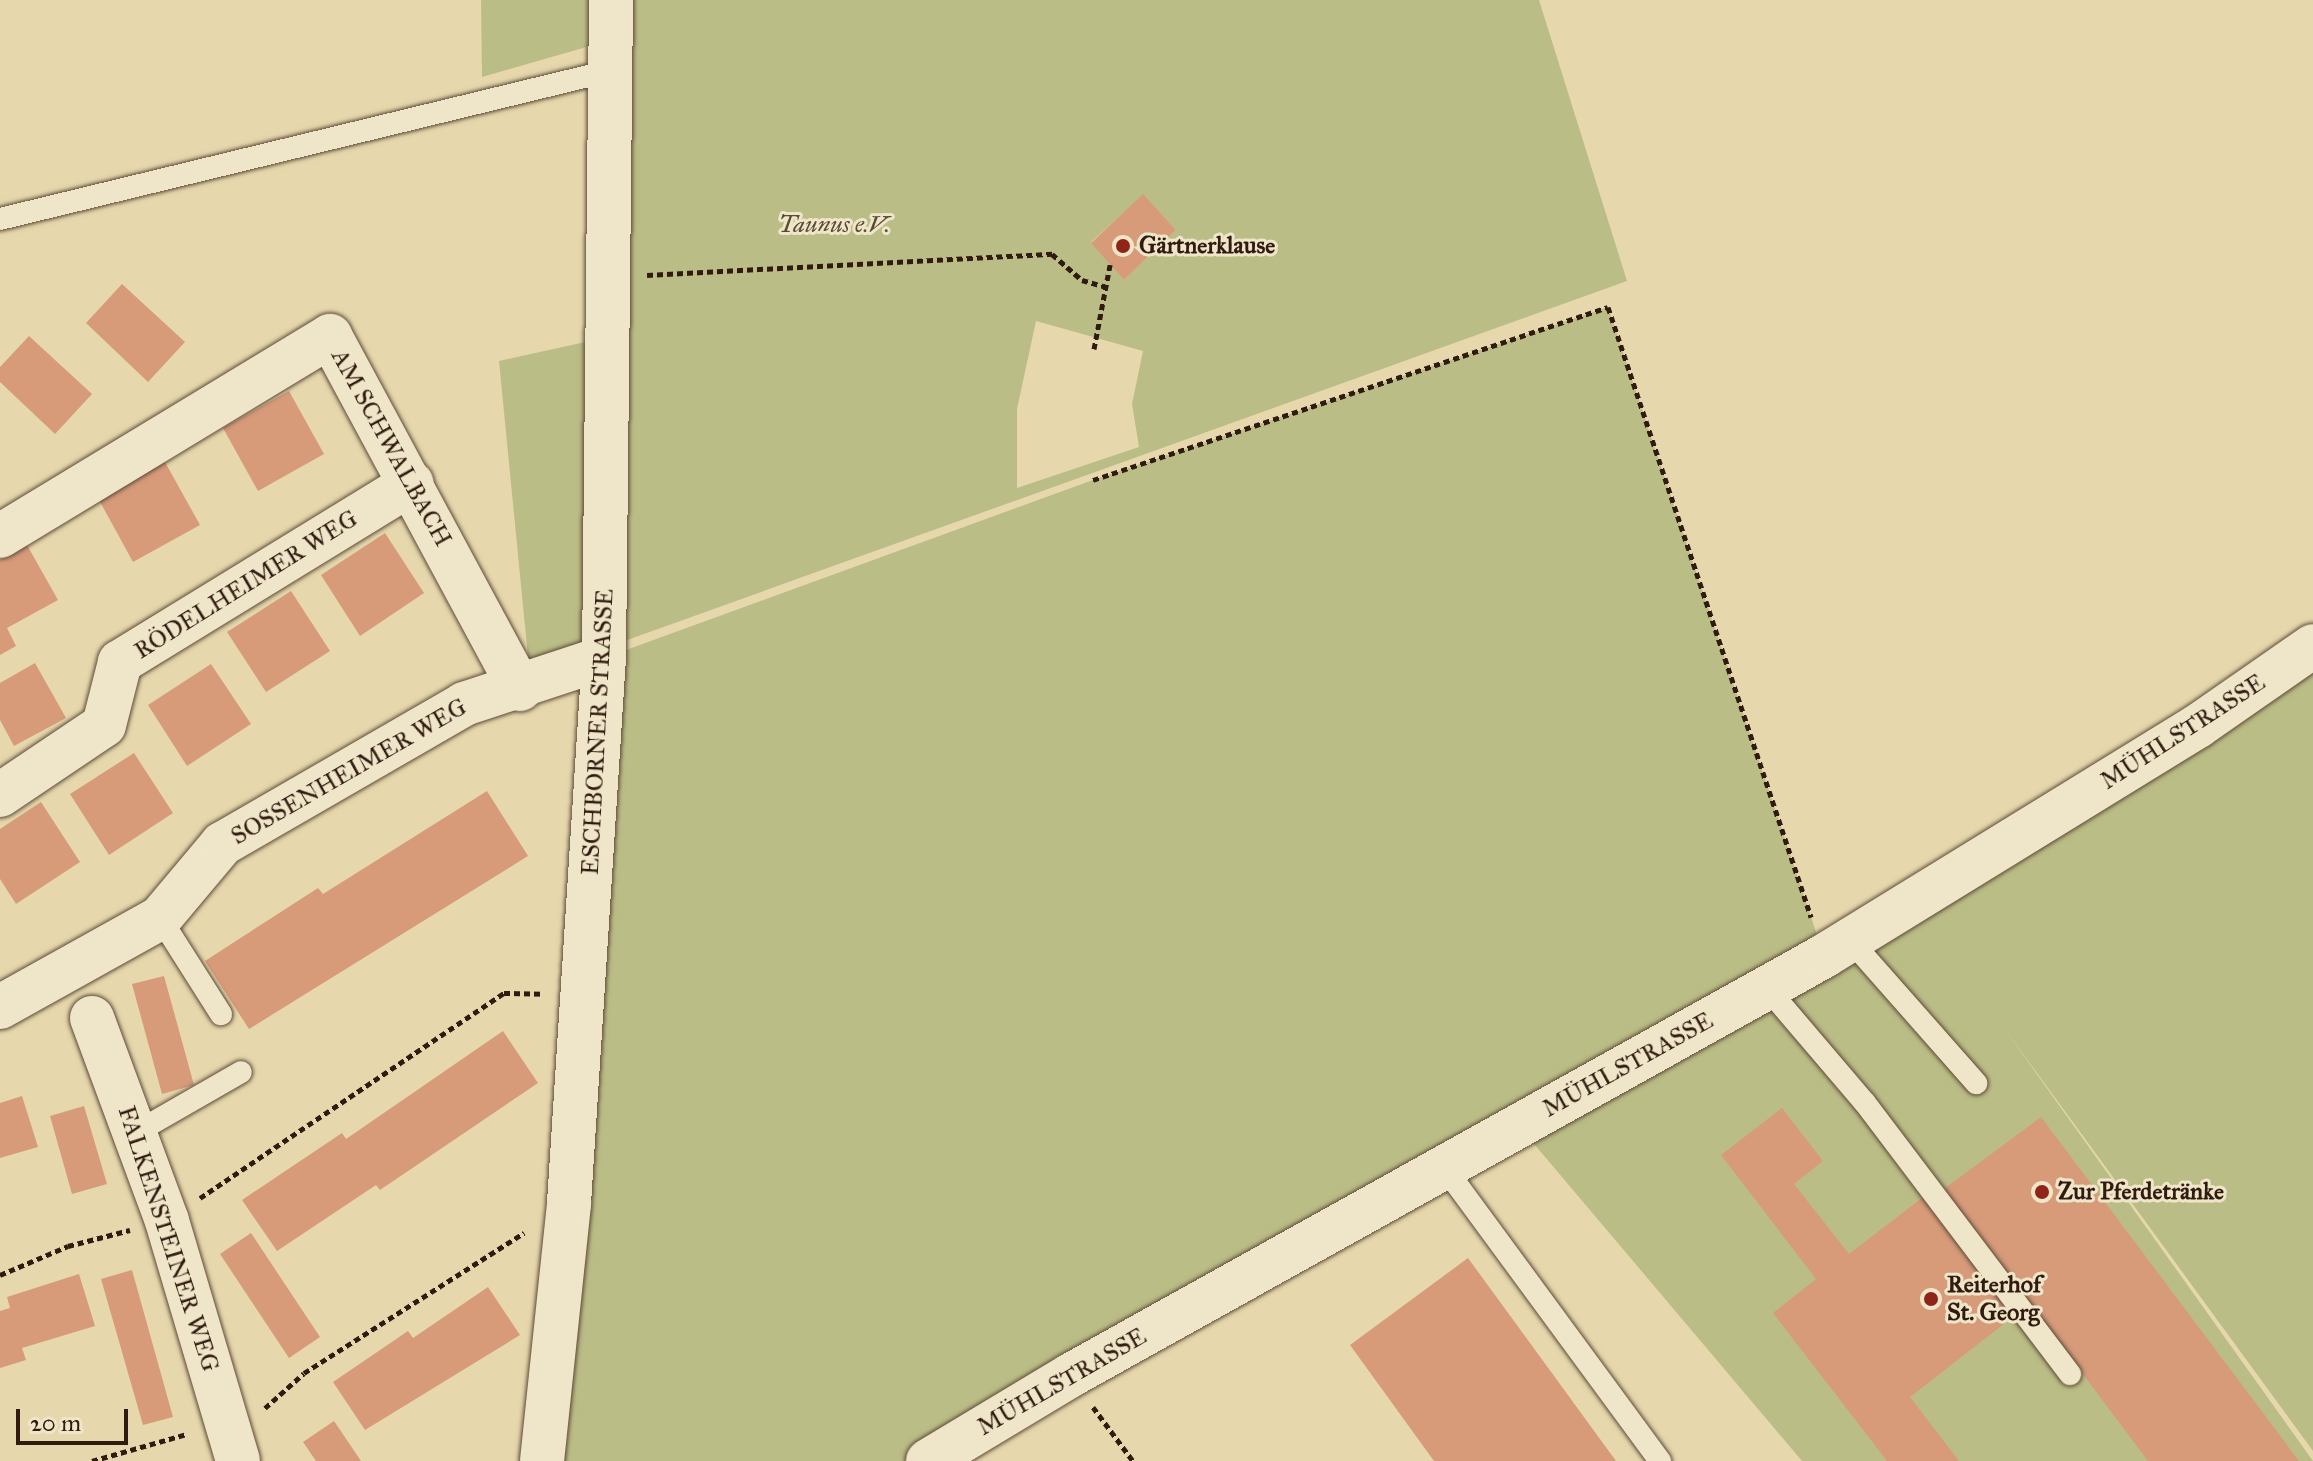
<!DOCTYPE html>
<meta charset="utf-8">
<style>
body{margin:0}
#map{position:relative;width:2313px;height:1461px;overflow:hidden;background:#e6d8ac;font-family:"IM FELL Great Primer",serif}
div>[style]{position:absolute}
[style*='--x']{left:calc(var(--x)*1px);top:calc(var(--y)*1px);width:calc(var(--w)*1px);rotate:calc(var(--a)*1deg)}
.green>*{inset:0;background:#bbbd86}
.building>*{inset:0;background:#d79b7a}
.path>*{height:5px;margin-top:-2.5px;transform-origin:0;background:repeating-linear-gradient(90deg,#311b11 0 6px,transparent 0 10px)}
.roads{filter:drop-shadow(0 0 2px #5e4a38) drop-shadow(0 0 2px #5e4a38)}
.lane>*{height:22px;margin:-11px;padding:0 11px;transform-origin:11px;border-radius:11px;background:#efe6c9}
.street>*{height:44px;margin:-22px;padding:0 22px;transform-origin:22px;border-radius:22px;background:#efe6c9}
.dots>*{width:22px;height:22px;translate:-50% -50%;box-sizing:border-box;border:4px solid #efe6c9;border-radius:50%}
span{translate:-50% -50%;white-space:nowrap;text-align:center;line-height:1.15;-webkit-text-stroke:6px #efe6c9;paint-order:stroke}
.park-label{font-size:24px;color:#5a4c34;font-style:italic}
.poi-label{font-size:24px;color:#311b11;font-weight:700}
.left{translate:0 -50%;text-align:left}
.street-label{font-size:24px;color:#311b11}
.scale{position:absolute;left:16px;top:1409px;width:112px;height:36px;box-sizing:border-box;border:4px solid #311b11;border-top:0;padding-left:10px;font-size:24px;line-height:28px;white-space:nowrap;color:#311b11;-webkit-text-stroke:6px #efe6c9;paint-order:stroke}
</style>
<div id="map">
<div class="green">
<i style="clip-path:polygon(evenodd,481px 0,1539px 0,1627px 281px,605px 648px,611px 40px,482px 77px,481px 0,1143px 195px,1176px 230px,1124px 280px,1091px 242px,1143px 195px,481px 0,1036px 321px,1143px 351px,1132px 404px,1139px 447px,1017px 488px,1017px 409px,1036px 321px)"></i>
<i style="clip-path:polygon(1608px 307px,1824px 956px,2313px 646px,2313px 1451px,2004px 1028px,2313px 1461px,1802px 1461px,1529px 1138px,928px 1461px,542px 1461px,604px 658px,1093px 480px)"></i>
<i style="clip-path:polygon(599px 339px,598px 633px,529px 667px,499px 361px)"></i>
</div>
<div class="building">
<i style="clip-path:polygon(1143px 194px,1176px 230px,1124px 280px,1091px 243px)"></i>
<i style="clip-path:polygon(122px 284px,185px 342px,148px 382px,86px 323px)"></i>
<i style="clip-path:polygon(29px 336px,92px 394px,55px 434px,0 382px,0 367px)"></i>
<i style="clip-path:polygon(289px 391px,324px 454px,258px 491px,223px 428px)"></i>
<i style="clip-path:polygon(165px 462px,200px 525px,133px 562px,99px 500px)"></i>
<i style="clip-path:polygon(385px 533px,424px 593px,360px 636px,321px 575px)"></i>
<i style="clip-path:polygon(27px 545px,58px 600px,7px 628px,16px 646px,0 655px,0 560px)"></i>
<i style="clip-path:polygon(291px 591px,330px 651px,266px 692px,227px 632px)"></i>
<i style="clip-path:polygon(35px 663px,66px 718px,14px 746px,0 720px,0 683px)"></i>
<i style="clip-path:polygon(211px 664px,251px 724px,187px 766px,148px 705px)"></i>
<i style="clip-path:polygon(134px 753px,173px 813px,109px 855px,70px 794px)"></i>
<i style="clip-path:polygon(487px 791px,528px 856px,249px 1029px,205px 961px,318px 888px,323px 894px)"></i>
<i style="clip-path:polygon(41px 802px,80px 862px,16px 904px,0 879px,0 829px)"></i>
<i style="clip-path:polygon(164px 976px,194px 1085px,162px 1094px,132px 984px)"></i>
<i style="clip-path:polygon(503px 1031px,538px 1083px,380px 1190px,376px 1185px,277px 1251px,242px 1200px,342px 1133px,346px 1139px)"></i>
<i style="clip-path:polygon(22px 1096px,38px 1147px,0 1158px,0 1103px)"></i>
<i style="clip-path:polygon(84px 1106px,107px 1184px,72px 1194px,50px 1116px)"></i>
<i style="clip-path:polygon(1782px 1108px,1823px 1161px,1794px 1184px,1849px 1254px,1927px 1194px,2018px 1313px,1910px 1397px,1959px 1461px,1887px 1461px,1773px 1313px,1816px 1279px,1721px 1155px)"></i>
<i style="clip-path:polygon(2041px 1117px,2299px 1461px,2148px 1461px,1944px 1189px)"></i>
<i style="clip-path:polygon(251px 1233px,320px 1337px,289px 1358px,220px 1254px)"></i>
<i style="clip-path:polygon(1468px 1258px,1616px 1461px,1434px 1461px,1350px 1345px)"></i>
<i style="clip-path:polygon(132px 1270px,173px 1417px,143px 1425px,101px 1279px)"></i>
<i style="clip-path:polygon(79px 1274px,95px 1326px,22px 1348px,26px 1360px,0 1368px,0 1311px,10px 1308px,7px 1297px)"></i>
<i style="clip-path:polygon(488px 1287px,520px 1335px,365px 1430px,333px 1382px,408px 1331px,413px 1338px)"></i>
<i style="clip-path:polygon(334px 1421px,361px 1461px,316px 1461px,303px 1442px)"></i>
</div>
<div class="path">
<i style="--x:647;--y:275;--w:406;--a:-3"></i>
<i style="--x:1052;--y:254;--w:40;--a:41"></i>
<i style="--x:1082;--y:280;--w:25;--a:16"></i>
<i style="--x:1094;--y:349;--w:86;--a:-79.2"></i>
<i style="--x:1093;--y:480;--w:543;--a:-18.57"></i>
<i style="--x:1608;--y:307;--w:643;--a:71.59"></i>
<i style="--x:200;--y:1198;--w:367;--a:-34"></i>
<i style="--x:504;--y:993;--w:39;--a:1"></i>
<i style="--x:0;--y:1275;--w:74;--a:-23.1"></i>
<i style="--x:68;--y:1246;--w:64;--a:-14.5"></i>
<i style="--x:1093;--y:1407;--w:67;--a:53.5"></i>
<i style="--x:265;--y:1408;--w:52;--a:-41.9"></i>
<i style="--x:304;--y:1373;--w:261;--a:-32.5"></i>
<i style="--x:92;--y:1461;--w:99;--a:-15.9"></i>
</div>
<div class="roads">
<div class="lane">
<i style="--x:0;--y:219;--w:631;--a:-13.66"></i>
<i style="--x:160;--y:918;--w:114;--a:57.6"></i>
<i style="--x:1850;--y:940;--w:191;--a:48.6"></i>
<i style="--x:1767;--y:988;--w:151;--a:49.6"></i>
<i style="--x:1865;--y:1103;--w:340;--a:52.9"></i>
<i style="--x:135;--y:1133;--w:122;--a:-29.9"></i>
<i style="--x:1444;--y:1167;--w:365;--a:53.7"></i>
</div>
<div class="street">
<i style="--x:0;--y:536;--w:386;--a:-31.2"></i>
<i style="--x:330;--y:336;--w:401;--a:61.7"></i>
<i style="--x:0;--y:795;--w:125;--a:-33.9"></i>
<i style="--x:104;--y:725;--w:65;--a:-75.7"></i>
<i style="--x:120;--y:662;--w:342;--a:-31.5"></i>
<i style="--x:0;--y:1007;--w:183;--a:-29.1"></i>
<i style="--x:160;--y:918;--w:97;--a:-50"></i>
<i style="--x:222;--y:844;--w:280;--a:-30"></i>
<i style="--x:464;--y:704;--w:147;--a:-18.2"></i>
<i style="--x:92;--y:1018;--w:216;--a:69.7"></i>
<i style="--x:167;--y:1221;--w:250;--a:73.5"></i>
<i style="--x:542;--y:1461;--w:259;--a:-84"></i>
<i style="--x:569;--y:1203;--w:546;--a:-86.33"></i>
<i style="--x:604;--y:658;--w:658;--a:-89.39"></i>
<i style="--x:928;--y:1461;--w:167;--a:-31"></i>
<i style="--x:1071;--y:1375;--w:862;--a:-29.09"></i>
<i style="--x:1824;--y:956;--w:439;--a:-31.6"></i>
<i style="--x:2198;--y:726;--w:140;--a:-34.8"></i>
</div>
</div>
<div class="dots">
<i style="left:1123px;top:246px;background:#8f2418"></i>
<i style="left:2042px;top:1192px;background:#8f2418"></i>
<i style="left:1931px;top:1299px;background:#8f2418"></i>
</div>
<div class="park-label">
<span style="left:834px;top:225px">Taunus e.V.</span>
</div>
<div class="poi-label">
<span class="left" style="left:1139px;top:246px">Gärtnerklause</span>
<span class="left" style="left:2058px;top:1192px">Zur Pferdetränke</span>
<span class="left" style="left:1947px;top:1299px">Reiterhof<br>St. Georg</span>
</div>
<div class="street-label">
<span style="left:391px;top:448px;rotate:61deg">AM SCHWALBACH</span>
<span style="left:246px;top:585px;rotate:-32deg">RÖDELHEIMER WEG</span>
<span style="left:598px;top:732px;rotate:-87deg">ESCHBORNER STRASSE</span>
<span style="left:2183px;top:732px;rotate:-33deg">MÜHLSTRASSE</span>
<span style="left:349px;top:772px;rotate:-30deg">SOSSENHEIMER WEG</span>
<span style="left:1628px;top:1065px;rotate:-29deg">MÜHLSTRASSE</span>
<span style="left:168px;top:1239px;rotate:72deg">FALKENSTEINER WEG</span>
<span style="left:1062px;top:1382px;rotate:-30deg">MÜHLSTRASSE</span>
</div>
<div class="scale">20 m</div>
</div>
